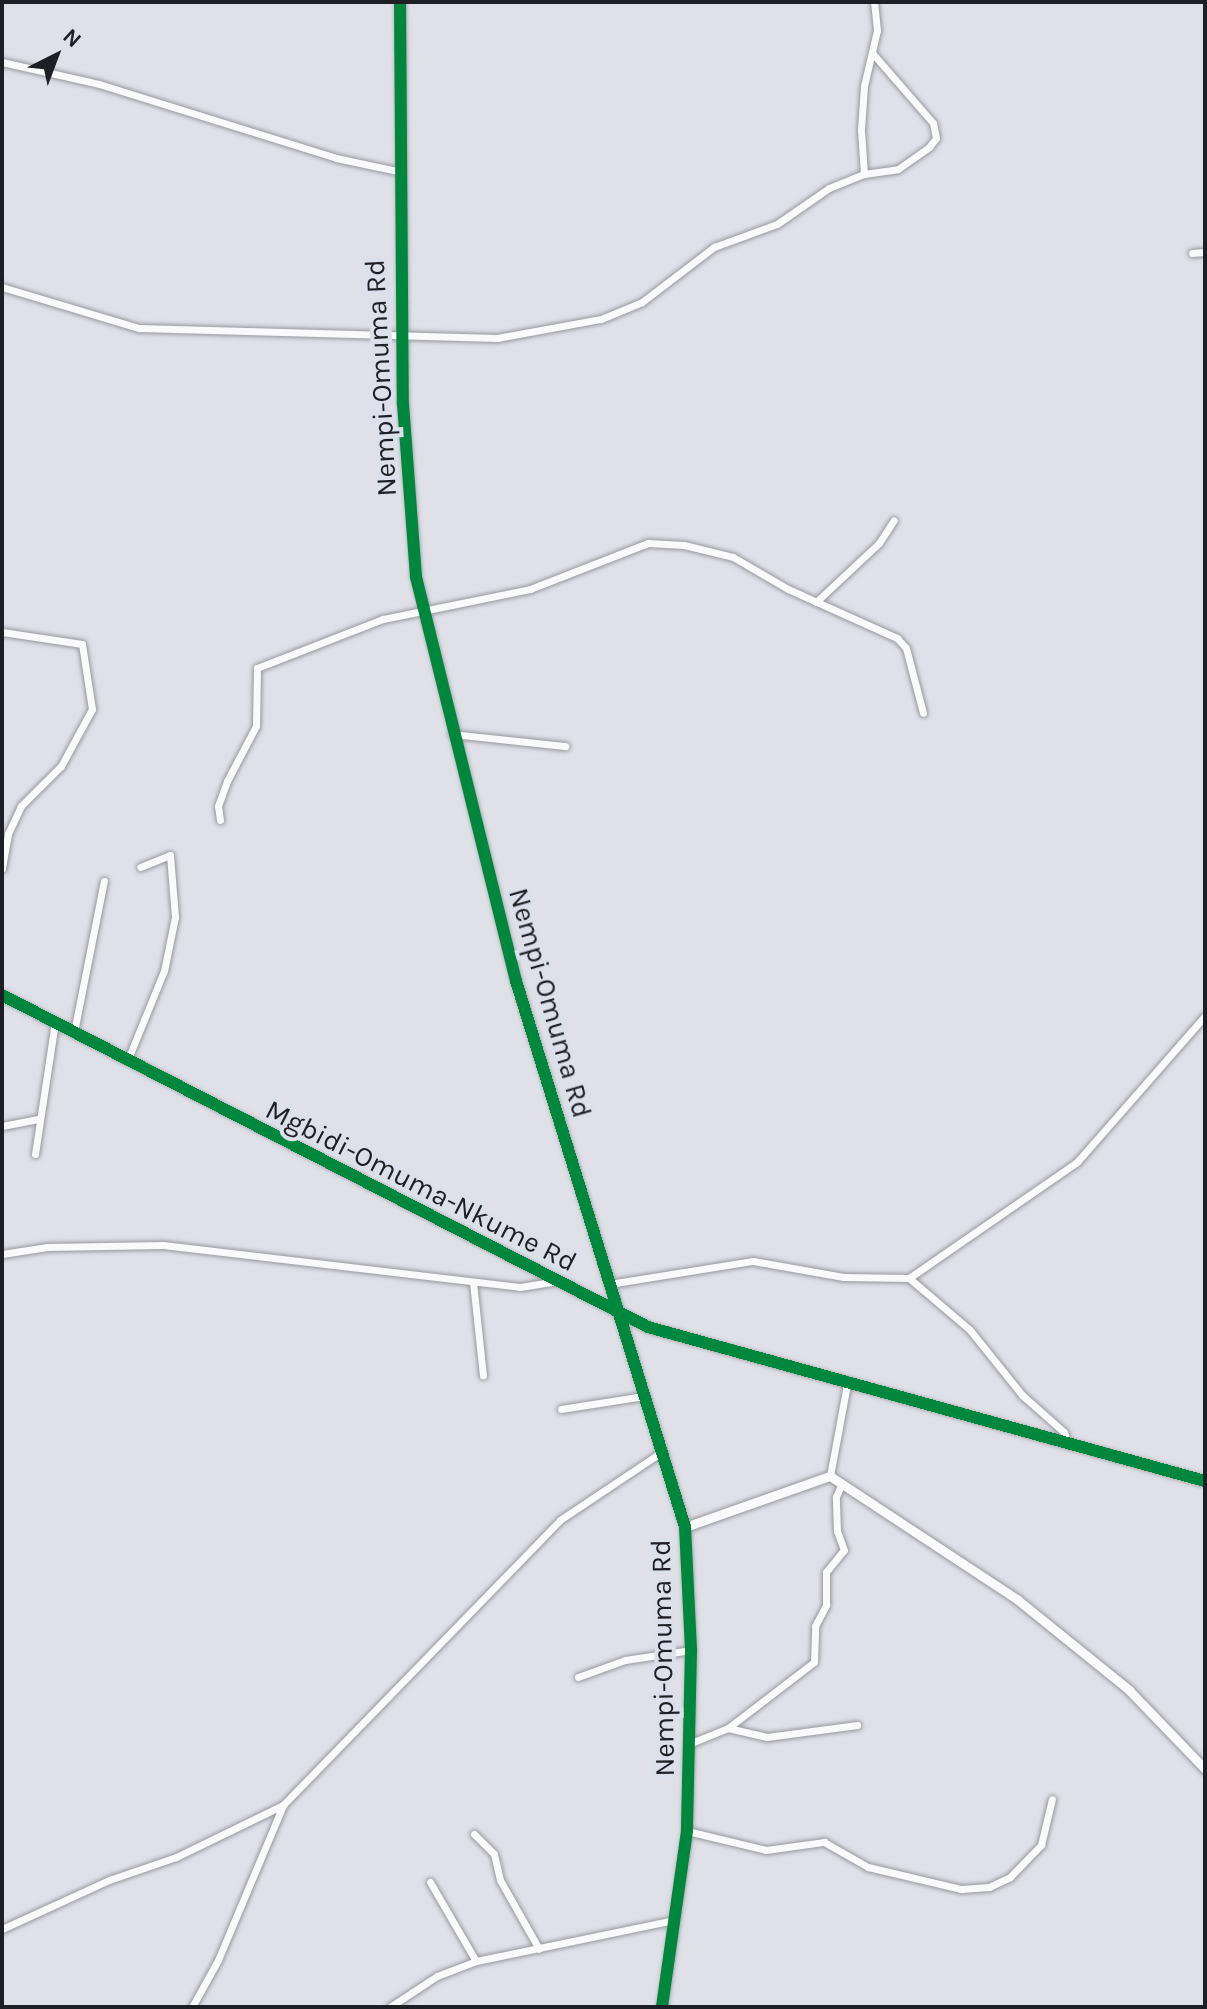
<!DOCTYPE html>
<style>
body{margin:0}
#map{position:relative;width:1207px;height:2009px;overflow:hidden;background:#e0e1e8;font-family:Karla,sans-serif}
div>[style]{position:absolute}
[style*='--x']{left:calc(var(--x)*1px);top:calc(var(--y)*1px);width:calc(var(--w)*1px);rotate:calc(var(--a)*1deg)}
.roads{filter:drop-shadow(0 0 2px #97989e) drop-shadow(0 0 2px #97989e)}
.minor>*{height:7px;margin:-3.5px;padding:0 3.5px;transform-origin:3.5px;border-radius:3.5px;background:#fafafc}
.tertiary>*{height:9px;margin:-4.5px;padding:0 4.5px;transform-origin:4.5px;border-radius:4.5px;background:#fafafc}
.cycleway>*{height:12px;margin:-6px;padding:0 6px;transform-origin:6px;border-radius:6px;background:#00873e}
span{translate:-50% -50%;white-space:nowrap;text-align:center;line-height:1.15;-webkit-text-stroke:8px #dce0eb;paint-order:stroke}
.street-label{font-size:28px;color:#1e1f24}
.frame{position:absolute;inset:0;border:4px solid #1e1f24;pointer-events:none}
.north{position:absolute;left:16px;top:16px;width:80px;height:80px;-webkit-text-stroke:6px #dce0eb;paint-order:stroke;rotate:42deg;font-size:22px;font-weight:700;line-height:32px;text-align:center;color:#1e1f24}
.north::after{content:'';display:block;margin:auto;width:28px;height:36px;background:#1e1f24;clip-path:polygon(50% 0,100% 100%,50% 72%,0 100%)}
</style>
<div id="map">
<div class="roads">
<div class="minor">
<i style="--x:2;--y:62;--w:99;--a:12.8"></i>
<i style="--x:99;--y:84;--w:248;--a:17.3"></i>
<i style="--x:336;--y:158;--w:62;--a:12"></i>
<i style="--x:864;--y:174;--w:44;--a:-93.9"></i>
<i style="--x:861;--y:130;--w:44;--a:-86.1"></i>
<i style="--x:864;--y:86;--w:57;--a:-76.9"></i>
<i style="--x:877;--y:30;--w:28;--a:-96"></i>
<i style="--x:1192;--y:253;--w:13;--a:-4"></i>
<i style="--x:2;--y:287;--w:143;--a:16.7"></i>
<i style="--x:139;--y:328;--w:358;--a:1.6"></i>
<i style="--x:497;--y:338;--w:106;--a:-10.4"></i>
<i style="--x:601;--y:319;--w:44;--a:-22.5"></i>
<i style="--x:642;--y:302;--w:91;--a:-37.4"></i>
<i style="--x:714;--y:247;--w:67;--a:-20.1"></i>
<i style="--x:777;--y:224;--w:63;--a:-34.7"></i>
<i style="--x:829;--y:188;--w:38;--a:-22"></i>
<i style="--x:864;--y:174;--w:34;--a:-8"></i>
<i style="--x:898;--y:169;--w:38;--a:-35"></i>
<i style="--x:929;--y:147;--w:11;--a:-52"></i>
<i style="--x:936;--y:138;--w:15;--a:-101"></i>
<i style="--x:933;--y:123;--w:91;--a:-131"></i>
<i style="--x:816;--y:602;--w:86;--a:-43.1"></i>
<i style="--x:879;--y:543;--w:27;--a:-57"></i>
<i style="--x:2;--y:632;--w:81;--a:8.5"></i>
<i style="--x:82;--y:644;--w:66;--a:81.3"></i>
<i style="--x:92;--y:709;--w:65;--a:118.5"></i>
<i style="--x:61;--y:766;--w:57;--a:135"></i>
<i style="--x:21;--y:806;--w:31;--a:115"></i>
<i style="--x:8;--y:834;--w:35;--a:100"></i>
<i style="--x:452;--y:734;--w:114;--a:6.1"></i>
<i style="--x:220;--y:820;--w:14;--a:-98"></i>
<i style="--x:218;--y:806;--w:27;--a:-70"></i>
<i style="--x:227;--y:781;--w:62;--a:-62.2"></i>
<i style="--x:256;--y:726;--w:58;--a:-89"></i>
<i style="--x:257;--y:668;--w:135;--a:-21.3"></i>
<i style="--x:383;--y:619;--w:150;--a:-11.5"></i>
<i style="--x:530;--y:589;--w:127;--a:-21.3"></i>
<i style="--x:648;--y:543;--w:36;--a:3"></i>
<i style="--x:684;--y:545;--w:50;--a:13.8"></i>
<i style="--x:733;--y:557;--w:64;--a:30.2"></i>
<i style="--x:788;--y:589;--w:120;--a:24.2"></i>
<i style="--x:897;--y:638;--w:13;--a:48"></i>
<i style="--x:906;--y:648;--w:67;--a:75.3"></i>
<i style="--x:74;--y:1032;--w:154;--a:-78.8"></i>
<i style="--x:128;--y:1059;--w:95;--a:-67.8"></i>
<i style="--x:164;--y:971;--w:55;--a:-78.5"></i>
<i style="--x:175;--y:917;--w:62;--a:-94.6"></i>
<i style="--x:170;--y:855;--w:32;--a:158"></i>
<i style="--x:2;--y:1126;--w:38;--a:-11"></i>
<i style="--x:35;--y:1154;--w:134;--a:-81.4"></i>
<i style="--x:2;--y:1254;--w:46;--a:-8.8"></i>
<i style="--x:47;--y:1247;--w:116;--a:-1"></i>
<i style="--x:163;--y:1245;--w:359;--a:6.7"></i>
<i style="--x:520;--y:1287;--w:32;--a:-9"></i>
<i style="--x:909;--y:1278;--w:80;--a:40.4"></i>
<i style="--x:970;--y:1330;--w:83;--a:51.3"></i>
<i style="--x:1022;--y:1395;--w:56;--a:41.4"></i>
<i style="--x:1064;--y:1432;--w:13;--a:72"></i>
<i style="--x:473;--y:1282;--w:94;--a:83.9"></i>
<i style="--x:609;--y:1284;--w:146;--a:-9.1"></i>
<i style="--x:753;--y:1261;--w:92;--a:10"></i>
<i style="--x:844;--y:1277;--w:65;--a:0.9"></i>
<i style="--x:909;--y:1278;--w:204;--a:-34.6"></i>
<i style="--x:1077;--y:1162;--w:194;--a:-48.8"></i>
<i style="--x:561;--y:1409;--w:84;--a:-8.9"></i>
<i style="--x:830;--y:1476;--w:94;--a:-79.5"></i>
<i style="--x:578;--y:1677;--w:50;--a:-19.9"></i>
<i style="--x:625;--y:1660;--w:67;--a:-8.6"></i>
<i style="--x:728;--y:1728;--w:40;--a:13"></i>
<i style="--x:767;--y:1737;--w:91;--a:-7.6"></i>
<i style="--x:691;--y:1743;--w:40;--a:-22"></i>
<i style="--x:728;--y:1728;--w:108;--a:-37.5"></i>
<i style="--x:814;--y:1662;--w:36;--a:-88"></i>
<i style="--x:815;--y:1626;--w:24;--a:-62"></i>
<i style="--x:826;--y:1605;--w:33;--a:-90"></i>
<i style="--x:826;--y:1572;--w:28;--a:-51"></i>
<i style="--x:844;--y:1550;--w:20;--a:-110"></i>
<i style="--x:837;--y:1531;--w:34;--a:-92"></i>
<i style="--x:836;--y:1497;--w:15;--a:-67"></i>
<i style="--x:687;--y:1831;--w:81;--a:13.5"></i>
<i style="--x:766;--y:1850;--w:59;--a:-7.9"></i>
<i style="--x:824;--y:1842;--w:51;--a:29.6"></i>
<i style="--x:868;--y:1867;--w:96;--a:13.3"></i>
<i style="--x:961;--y:1889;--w:28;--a:-4"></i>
<i style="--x:989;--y:1887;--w:23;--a:-25"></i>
<i style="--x:1010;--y:1877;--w:45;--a:-45.9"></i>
<i style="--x:1041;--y:1845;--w:47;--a:-76.6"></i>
<i style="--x:474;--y:1834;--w:28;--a:45"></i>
<i style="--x:494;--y:1854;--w:27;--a:77"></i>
<i style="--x:500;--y:1880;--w:79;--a:60.5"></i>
<i style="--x:430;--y:1882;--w:91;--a:59.8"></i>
<i style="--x:2;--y:1929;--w:118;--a:-24.6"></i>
<i style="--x:109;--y:1880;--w:71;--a:-18.9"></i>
<i style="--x:176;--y:1857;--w:119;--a:-25.9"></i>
<i style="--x:192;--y:2007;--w:54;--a:-61"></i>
<i style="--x:218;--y:1960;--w:168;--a:-67.2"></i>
<i style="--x:283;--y:1805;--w:397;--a:-45.8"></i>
<i style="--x:560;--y:1520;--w:124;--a:-33.8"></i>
<i style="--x:390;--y:2007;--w:56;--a:-33.4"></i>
<i style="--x:437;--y:1976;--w:42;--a:-21"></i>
<i style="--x:476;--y:1961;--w:202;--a:-11.7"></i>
</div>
<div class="tertiary">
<i style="--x:400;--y:2;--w:402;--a:89.6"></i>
<i style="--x:403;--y:404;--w:173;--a:85.7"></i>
<i style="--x:416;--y:577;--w:416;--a:76.1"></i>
<i style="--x:516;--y:981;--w:572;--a:72.8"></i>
<i style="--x:685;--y:1527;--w:123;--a:87.2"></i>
<i style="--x:691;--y:1650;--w:181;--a:91.3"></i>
<i style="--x:687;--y:1831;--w:178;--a:98.1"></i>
<i style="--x:2;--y:995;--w:726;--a:27.2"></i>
<i style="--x:648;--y:1327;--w:578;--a:15.46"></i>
<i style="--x:685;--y:1527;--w:154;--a:-19.4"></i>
<i style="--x:830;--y:1476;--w:225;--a:33.4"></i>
<i style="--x:1018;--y:1600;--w:143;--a:39"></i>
<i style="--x:1129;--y:1690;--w:110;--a:46.1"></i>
</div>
</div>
<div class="cycleway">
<i style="--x:400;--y:2;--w:402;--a:89.6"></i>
<i style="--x:403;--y:404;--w:173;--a:85.7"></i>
<i style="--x:416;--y:577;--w:416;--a:76.1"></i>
<i style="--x:516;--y:981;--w:572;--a:72.8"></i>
<i style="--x:685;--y:1527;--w:123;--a:87.2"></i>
<i style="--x:691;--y:1650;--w:181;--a:91.3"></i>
<i style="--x:687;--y:1831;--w:178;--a:98.1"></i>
<i style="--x:2;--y:995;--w:726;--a:27.2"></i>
<i style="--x:648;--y:1327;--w:578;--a:15.46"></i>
</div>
<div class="street-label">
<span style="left:381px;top:378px;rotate:-93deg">Nempi-Omuma Rd</span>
<span style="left:550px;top:1003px;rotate:74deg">Nempi-Omuma Rd</span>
<span style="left:421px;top:1186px;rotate:27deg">Mgbidi-Omuma-Nkume Rd</span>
<span style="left:663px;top:1658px;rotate:-91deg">Nempi-Omuma Rd</span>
</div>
<div class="frame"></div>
<div class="north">N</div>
</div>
